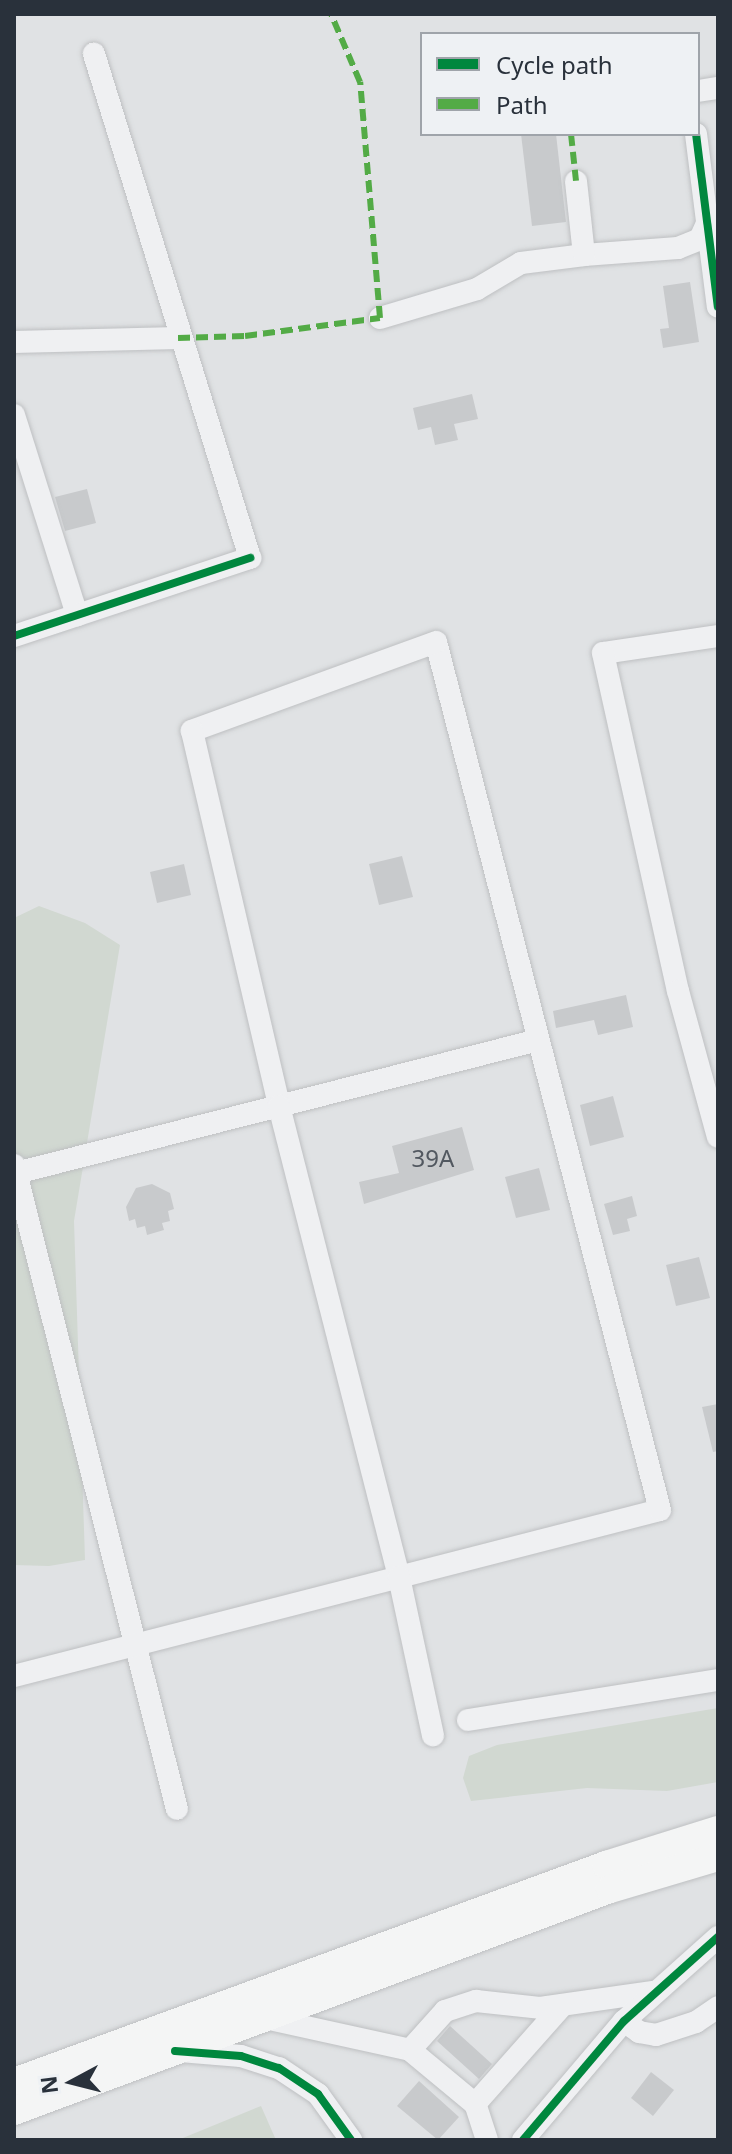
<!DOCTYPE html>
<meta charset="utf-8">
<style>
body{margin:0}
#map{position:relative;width:732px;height:2154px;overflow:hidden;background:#e0e2e4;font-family:"Noto Sans",sans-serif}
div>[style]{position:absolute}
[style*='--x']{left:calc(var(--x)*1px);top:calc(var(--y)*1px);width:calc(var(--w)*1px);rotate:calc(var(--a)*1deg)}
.green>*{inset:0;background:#d1d8d1}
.building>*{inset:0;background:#c8cacc}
.roads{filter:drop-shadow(0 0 2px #bec0c2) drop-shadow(0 0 2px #bec0c2)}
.minor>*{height:22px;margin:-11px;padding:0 11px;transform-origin:11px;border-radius:11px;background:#eff0f2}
.major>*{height:28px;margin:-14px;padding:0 14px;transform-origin:14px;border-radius:14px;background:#f4f5f5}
.quiet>*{height:6px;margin-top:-3px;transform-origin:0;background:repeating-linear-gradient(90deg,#53ab46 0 12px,transparent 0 18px)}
.cycleway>*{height:8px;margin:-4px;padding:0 4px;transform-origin:4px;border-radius:4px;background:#00873e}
span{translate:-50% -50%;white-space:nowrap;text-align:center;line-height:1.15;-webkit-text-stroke:8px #eef1f4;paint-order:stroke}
.number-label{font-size:24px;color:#525860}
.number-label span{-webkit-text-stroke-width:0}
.frame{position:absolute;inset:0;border:16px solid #29313b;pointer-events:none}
.legend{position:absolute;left:420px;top:32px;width:280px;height:104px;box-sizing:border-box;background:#eef1f4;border:2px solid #9fa4aa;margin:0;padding:10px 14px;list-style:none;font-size:24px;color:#29313b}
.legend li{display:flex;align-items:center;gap:16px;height:40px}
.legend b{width:40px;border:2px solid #9fa4aa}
.north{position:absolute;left:32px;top:2042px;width:80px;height:80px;-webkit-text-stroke:6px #eef1f4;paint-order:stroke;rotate:263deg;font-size:22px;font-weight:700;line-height:32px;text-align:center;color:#29313b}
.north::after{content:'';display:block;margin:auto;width:28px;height:36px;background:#29313b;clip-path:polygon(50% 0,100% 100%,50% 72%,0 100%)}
</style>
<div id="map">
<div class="green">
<i style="clip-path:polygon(39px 906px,85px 923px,120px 945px,74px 1221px,85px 1560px,49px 1566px,14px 1565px,14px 918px)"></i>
<i style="clip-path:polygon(718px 1708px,718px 1782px,667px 1791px,587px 1788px,471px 1801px,463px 1778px,469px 1756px,497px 1745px)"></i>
<i style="clip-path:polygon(261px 2106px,276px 2140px,178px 2140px)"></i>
</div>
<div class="building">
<i style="clip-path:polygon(521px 134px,556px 134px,566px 222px,532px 226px)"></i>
<i style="clip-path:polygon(690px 282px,699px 342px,663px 348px,660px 329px,669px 328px,663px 286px)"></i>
<i style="clip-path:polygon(472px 394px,478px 419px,454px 424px,458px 440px,435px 445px,431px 427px,418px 430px,413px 408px)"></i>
<i style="clip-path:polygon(87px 489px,96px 523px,65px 531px,55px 497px)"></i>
<i style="clip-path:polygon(402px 856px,413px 897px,379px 905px,369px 864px)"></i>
<i style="clip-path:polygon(184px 864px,191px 895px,157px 903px,150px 872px)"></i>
<i style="clip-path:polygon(626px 995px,633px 1027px,598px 1035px,594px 1020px,556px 1028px,553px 1011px)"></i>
<i style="clip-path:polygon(613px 1096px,624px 1137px,590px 1146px,580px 1105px)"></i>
<i style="clip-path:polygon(462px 1127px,474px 1170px,364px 1204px,359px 1182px,399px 1173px,392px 1146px)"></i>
<i style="clip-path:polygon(539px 1168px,550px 1210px,516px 1218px,505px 1177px)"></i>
<i style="clip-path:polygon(152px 1184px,170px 1193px,174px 1209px,168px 1211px,170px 1221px,162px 1223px,164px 1230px,147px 1235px,145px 1226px,137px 1228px,135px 1219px,129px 1221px,126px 1207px,136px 1188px)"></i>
<i style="clip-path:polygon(632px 1196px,637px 1216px,627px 1219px,630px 1231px,613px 1235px,604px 1204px)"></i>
<i style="clip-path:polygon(699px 1257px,710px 1298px,676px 1306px,666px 1265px)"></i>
<i style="clip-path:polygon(718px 1404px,718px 1451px,713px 1452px,702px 1407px)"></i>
<i style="clip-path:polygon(450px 2026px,492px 2064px,479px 2079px,437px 2041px)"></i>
<i style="clip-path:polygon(651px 2072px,674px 2090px,653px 2116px,631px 2098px)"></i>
<i style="clip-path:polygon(419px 2081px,459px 2117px,438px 2140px,397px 2106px)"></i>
</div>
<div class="roads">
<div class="minor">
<i style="--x:698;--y:91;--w:20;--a:-9"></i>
<i style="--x:696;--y:134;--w:174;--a:82.8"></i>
<i style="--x:584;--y:255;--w:94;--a:-4.3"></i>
<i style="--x:678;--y:248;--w:24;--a:-22"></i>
<i style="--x:700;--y:239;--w:17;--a:-66"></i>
<i style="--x:380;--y:318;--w:101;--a:-16.6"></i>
<i style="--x:477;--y:289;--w:51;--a:-30.6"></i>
<i style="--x:521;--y:263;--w:64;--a:-7.2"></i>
<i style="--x:584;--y:255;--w:74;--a:-96.2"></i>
<i style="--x:14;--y:342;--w:164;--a:-1.4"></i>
<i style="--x:14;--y:415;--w:210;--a:72.5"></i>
<i style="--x:14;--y:636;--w:249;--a:-18.3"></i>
<i style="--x:250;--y:558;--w:528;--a:-107.2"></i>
<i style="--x:718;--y:636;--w:116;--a:171.6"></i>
<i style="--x:603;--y:653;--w:346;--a:77.5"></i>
<i style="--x:678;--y:991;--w:151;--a:74.7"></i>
<i style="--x:14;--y:1165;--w:664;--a:75.8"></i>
<i style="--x:16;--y:1173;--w:539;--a:-14.29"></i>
<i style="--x:14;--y:1676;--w:398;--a:-14.4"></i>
<i style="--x:399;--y:1577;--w:269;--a:-14.4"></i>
<i style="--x:660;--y:1510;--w:896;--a:-104.47"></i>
<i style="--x:436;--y:642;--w:260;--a:160"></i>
<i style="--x:192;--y:731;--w:385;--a:76.9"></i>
<i style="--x:279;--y:1106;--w:486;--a:75.7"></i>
<i style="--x:399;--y:1577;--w:162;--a:77.9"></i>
<i style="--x:468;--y:1720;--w:253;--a:-9.1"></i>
<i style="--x:265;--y:2018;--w:148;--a:12.4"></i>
<i style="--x:624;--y:2021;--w:19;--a:36"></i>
<i style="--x:639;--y:2032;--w:17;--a:10"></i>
<i style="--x:656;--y:2035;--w:42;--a:-18"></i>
<i style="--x:696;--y:2022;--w:27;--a:-34"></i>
<i style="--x:180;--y:2051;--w:61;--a:4.7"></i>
<i style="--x:241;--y:2056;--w:40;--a:18"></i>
<i style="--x:279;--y:2068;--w:47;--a:33.7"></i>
<i style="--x:318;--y:2094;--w:57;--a:54.3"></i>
<i style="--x:475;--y:2104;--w:132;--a:-48.4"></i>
<i style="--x:487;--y:2140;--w:38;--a:-108"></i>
<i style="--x:475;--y:2104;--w:85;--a:-140.3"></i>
<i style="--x:410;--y:2050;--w:52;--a:-48.1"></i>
<i style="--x:445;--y:2011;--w:33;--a:-18"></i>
<i style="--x:476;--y:2001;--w:64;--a:6.2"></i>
<i style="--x:540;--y:2008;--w:114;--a:-8.1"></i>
<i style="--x:523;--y:2140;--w:156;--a:-49.7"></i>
<i style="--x:624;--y:2021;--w:126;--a:-41.8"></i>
</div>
<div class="major">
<i style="--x:14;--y:2082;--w:631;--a:-20.13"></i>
<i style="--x:606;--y:1865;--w:117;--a:-17.4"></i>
<i style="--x:14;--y:2111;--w:636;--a:-20.43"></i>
<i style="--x:610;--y:1889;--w:113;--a:-16.5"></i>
</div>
</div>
<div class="quiet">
<i style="--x:571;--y:134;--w:47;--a:83.9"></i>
<i style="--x:178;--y:338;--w:67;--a:-1.7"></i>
<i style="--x:245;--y:336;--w:136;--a:-7.6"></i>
<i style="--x:380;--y:318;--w:237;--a:-94.8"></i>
<i style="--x:360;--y:82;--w:74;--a:-113.1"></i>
</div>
<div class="cycleway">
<i style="--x:696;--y:134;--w:174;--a:82.8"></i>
<i style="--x:14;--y:636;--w:249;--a:-18.3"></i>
<i style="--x:175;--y:2051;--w:66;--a:4.3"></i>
<i style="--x:241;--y:2056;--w:40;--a:18"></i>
<i style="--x:279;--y:2068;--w:47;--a:33.7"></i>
<i style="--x:318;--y:2094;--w:57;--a:54.3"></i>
<i style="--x:523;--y:2140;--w:156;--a:-49.7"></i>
<i style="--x:624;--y:2021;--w:126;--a:-41.8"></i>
</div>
<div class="number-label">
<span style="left:433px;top:1158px">39А</span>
</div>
<div class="frame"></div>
<ul class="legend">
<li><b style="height:10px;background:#00873e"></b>Cycle path</li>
<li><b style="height:10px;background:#53ab46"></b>Path</li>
</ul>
<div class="north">N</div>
</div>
